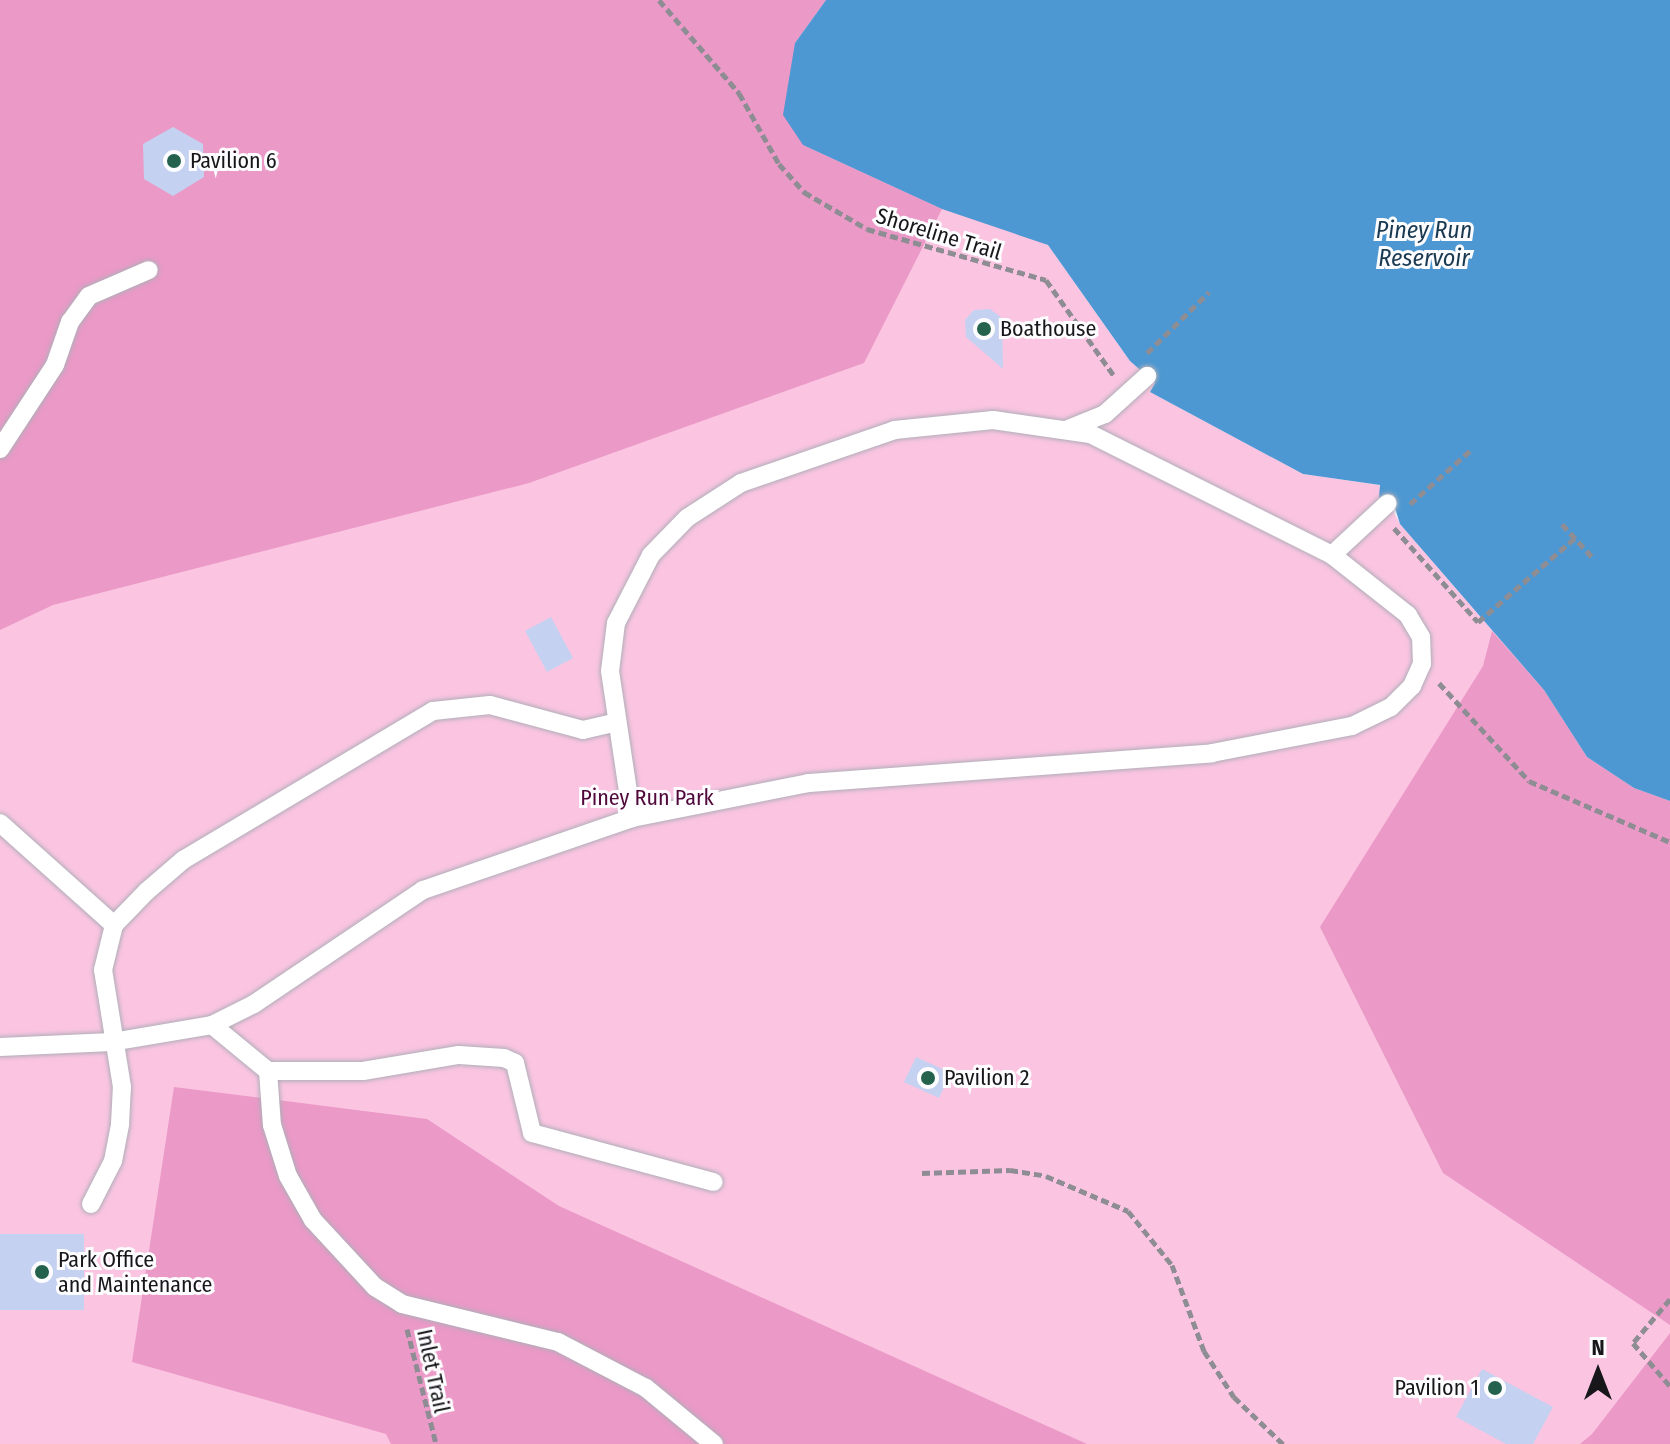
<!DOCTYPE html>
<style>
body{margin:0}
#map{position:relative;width:1670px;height:1444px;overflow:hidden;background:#f0eef9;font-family:"Fira Sans Condensed",sans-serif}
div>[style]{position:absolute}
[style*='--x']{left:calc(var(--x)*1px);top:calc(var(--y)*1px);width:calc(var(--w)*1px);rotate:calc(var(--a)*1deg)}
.green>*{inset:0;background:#fbc5e2}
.forest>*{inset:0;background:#eb99c7}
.water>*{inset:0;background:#4d98d2}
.building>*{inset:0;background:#c5d1f1}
.path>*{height:5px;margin-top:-2.5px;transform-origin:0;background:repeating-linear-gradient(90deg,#8e8d94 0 8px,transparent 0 12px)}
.roads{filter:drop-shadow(0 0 2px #b0aeb8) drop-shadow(0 0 2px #b0aeb8)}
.lane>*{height:18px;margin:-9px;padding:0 9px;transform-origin:9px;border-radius:9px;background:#fff}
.dots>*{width:22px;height:22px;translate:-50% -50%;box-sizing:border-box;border:4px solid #fdfcff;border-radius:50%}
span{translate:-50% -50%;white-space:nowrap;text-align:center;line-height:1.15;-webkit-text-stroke:6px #fdfcff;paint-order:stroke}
.poi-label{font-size:22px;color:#17171a}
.left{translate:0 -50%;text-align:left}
.right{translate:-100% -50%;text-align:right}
.street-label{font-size:22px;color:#17171a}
.park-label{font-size:22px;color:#51083a}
.water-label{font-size:24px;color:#1a3a52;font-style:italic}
.north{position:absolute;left:1558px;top:1332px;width:80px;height:80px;-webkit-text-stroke:6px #fdfcff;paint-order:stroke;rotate:0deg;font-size:22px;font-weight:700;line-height:32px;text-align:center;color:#17171a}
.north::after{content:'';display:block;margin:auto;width:28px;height:36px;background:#17171a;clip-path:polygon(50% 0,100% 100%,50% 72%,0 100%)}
</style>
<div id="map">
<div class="green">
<i style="clip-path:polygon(0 0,826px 0,795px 43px,1015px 231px,1048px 245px,1130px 361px,1155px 383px,1150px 392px,1303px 474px,1379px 485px,1400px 524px,1544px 690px,1587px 757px,1634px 788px,1670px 801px,1670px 1444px,0 1444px)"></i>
</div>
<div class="forest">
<i style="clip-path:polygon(0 0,826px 0,795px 43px,803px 145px,942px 209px,864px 363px,529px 483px,53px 605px,0 630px)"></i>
<i style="clip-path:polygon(1492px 631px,1544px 690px,1587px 757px,1634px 788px,1670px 801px,1670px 1325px,1443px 1173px,1320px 927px,1483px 666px)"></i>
<i style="clip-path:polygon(174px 1087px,427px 1119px,559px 1206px,1087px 1444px,391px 1444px,386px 1434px,132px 1362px)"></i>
<i style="clip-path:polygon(1670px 1333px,1670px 1444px,1580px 1444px,1592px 1434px)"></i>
</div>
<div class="water">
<i style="clip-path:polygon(826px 0,1670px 0,1670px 801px,1634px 788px,1587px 757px,1544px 690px,1400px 524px,1395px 508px,1379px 497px,1380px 485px,1303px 474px,1150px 392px,1155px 383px,1130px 361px,1048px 245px,942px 209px,803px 145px,783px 115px,795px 43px)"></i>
</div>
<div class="building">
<i style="clip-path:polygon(173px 127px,203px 144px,204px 177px,173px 196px,144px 179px,143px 144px)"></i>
<i style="clip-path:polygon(990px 309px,1002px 318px,1003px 369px,966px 337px,965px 320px,974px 310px)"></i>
<i style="clip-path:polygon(551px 617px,573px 658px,547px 672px,525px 631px)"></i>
<i style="clip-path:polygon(916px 1057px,951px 1073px,939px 1098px,904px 1082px)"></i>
<i style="clip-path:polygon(0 1234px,84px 1234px,84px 1310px,0 1310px)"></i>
<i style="clip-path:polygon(1482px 1369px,1553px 1407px,1533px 1444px,1506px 1444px,1456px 1417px)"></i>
</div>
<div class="path">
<i style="--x:659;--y:0;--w:123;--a:49.3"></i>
<i style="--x:739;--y:93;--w:81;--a:60.6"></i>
<i style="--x:779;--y:164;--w:38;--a:48"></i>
<i style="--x:804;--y:192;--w:73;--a:30.4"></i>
<i style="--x:867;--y:229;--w:186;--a:15.9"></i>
<i style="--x:1046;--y:280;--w:119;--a:54.6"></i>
<i style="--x:1147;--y:353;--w:87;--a:-44.5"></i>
<i style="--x:1410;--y:504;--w:83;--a:-41.6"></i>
<i style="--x:1562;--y:524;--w:47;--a:47.6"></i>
<i style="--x:1394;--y:528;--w:126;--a:48.2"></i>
<i style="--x:1478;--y:622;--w:128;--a:-40.9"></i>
<i style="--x:1439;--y:683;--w:133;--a:47.4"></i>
<i style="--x:1529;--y:781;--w:154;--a:23.4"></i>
<i style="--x:922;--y:1173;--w:88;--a:-2"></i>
<i style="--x:1010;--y:1170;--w:36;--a:9"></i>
<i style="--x:1046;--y:1176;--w:89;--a:23.1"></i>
<i style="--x:1128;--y:1211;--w:70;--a:50.8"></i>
<i style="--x:1172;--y:1265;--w:92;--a:69.6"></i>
<i style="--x:1204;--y:1351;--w:55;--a:56.9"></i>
<i style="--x:1234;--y:1397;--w:68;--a:43.8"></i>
<i style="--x:1670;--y:1299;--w:57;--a:130.1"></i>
<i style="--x:1633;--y:1343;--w:57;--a:49.3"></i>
<i style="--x:407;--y:1329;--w:119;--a:75.8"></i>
</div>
<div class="roads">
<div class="lane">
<i style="--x:1068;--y:429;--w:40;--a:-22"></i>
<i style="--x:1105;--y:414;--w:57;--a:-42.1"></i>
<i style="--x:0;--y:449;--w:100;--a:-56.8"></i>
<i style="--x:55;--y:365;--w:46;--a:-70.8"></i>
<i style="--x:70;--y:322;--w:32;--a:-54"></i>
<i style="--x:89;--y:296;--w:65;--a:-23.4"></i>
<i style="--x:1332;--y:555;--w:76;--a:-42.9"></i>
<i style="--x:0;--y:823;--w:153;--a:41.8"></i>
<i style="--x:212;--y:1025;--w:72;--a:39.4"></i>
<i style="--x:268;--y:1071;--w:95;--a:0"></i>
<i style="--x:363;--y:1071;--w:97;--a:-9.5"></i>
<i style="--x:459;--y:1055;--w:45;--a:3.8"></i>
<i style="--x:504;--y:1058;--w:12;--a:24"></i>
<i style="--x:515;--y:1063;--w:72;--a:76.3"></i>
<i style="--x:532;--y:1133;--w:188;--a:15.1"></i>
<i style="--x:0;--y:1047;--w:112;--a:-2.6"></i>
<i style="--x:112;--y:1042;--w:101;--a:-9.6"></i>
<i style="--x:212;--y:1025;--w:47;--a:-26.6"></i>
<i style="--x:254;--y:1004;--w:204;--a:-34"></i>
<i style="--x:423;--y:890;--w:221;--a:-19"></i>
<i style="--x:632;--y:818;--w:179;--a:-11.2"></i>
<i style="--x:808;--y:783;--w:405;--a:-4.2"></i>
<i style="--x:1212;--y:753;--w:143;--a:-10.9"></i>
<i style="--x:1352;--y:726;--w:43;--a:-26"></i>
<i style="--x:1391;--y:707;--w:30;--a:-45"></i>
<i style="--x:1412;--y:686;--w:24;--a:-66"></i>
<i style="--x:1422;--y:664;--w:27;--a:-92"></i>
<i style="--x:1421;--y:637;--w:26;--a:-121"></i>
<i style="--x:1408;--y:615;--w:97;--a:-141.7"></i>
<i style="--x:1332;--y:555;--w:271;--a:-153.4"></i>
<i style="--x:1090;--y:434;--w:98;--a:-171.8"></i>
<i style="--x:993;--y:420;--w:99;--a:174.2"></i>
<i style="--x:895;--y:430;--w:163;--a:161"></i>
<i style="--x:741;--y:483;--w:64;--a:147.1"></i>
<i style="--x:687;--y:518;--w:52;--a:134.2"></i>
<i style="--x:651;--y:555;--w:76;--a:117.2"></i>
<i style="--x:616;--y:623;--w:48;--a:97.1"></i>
<i style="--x:610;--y:671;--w:149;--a:81.5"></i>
<i style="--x:268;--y:1071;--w:54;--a:85.8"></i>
<i style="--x:272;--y:1125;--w:53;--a:72.6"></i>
<i style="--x:288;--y:1176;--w:51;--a:60.4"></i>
<i style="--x:313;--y:1220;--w:91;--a:47.2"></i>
<i style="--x:375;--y:1287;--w:32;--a:32"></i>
<i style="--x:402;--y:1304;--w:161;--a:13.7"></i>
<i style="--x:558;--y:1342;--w:99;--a:27.6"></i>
<i style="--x:646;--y:1388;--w:88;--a:39.5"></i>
<i style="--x:91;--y:1204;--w:48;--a:-62.9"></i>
<i style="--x:113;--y:1161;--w:38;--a:-79"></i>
<i style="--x:120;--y:1124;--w:37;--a:-87"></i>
<i style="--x:122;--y:1087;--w:119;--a:-99.2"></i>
<i style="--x:103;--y:970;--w:46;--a:-76.3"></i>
<i style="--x:114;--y:925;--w:47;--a:-45.9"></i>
<i style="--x:147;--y:891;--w:48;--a:-40.7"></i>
<i style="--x:183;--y:860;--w:291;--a:-30.8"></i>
<i style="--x:433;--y:711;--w:57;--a:-6"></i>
<i style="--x:490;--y:705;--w:96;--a:15"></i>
<i style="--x:583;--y:730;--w:32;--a:-13"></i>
</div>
</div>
<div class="dots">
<i style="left:174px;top:161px;background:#25624e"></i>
<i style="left:984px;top:329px;background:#25624e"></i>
<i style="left:928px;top:1078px;background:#25624e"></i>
<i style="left:42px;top:1272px;background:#25624e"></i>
<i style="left:1495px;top:1388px;background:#25624e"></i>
</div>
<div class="poi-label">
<span class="left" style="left:190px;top:161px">Pavilion 6</span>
<span class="left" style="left:1000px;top:329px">Boathouse</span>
<span class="left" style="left:944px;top:1078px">Pavilion 2</span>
<span class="left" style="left:58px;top:1272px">Park Office<br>and Maintenance</span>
<span class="right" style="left:1479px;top:1388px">Pavilion 1</span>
</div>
<div class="street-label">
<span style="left:939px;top:234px;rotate:17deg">Shoreline Trail</span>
<span style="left:433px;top:1371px;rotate:78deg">Inlet Trail</span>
</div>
<div class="park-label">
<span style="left:647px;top:798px">Piney Run Park</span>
</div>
<div class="water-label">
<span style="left:1424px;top:245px">Piney Run<br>Reservoir</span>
</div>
<div class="north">N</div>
</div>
